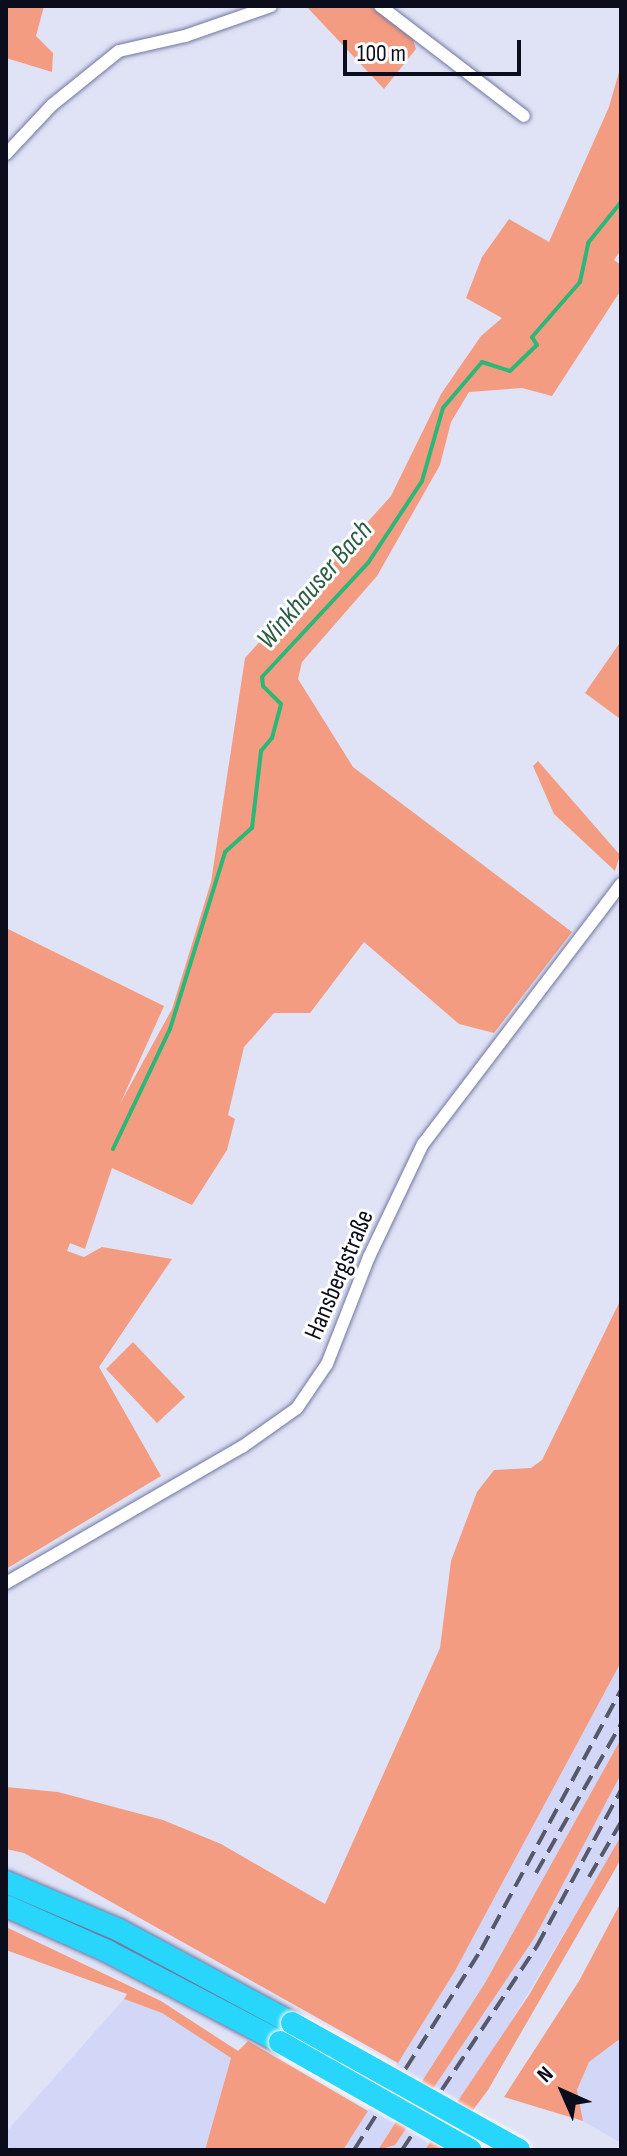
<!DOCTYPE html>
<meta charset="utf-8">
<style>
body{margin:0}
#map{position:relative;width:627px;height:2156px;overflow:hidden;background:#e0e3f6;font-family:"Sofia Sans Condensed",sans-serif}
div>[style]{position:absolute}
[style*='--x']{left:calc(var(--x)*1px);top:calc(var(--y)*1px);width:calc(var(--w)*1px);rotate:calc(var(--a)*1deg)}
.built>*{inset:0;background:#d2d7f8}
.green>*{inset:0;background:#f49c81}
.stream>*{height:4px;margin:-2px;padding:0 2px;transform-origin:2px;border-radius:2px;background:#2bb777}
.roads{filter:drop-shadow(0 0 2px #7076a1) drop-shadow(0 0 2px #7076a1)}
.minor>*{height:12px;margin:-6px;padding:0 6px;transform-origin:6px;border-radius:6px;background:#fff}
.motorway>*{height:22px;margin:-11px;padding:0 11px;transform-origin:11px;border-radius:11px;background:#28d6fc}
.rail>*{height:4px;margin-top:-2px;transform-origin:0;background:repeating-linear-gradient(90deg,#57596a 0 16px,transparent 0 24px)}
.bridges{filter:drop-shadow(0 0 2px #fff) drop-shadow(0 0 2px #fff)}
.motorway-bridge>*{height:22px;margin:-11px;padding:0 11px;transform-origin:11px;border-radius:11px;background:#28d6fc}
span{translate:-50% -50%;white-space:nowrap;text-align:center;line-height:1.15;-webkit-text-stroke:6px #fff;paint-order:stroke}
.street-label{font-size:26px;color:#0b0d1d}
.water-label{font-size:28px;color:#2b5d42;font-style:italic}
.frame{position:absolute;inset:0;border:8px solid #0b0d1d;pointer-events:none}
.north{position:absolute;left:523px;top:2052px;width:80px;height:80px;-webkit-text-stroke:6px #fff;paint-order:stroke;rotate:315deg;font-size:22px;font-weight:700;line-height:32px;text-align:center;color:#0b0d1d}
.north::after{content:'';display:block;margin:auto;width:28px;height:36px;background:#0b0d1d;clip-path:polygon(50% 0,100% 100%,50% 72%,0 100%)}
.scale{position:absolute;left:343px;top:40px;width:178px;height:36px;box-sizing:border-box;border:4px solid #0b0d1d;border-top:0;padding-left:10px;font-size:24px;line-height:28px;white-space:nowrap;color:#0b0d1d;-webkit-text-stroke:6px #fff;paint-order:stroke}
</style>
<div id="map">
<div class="built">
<i style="clip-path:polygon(621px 1662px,621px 1836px,607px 1862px,477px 2078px,425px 2150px,343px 2150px,455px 1971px)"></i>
<i style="clip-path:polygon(124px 1999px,162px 2013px,231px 2058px,205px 2150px,9px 2150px,6px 2132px)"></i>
<i style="clip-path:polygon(621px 2038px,621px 2143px,583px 2121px,577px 2090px,589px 2062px)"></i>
</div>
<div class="green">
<i style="clip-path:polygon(6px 6px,44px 6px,36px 36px,53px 53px,52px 72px,6px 58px)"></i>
<i style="clip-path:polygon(306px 6px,373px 6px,412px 36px,416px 49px,384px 89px)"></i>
<i style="clip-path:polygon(621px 65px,621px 250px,614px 260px,621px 265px,621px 290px,552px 396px,522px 388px,469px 392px,451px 422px,440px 465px,377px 576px,302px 662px,298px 679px,353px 767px,572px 932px,494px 1033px,459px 1024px,364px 942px,310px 1013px,274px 1013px,244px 1047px,228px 1115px,235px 1119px,227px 1150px,192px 1205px,112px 1168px,85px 1249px,70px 1243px,67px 1251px,84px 1257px,102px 1247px,172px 1259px,99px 1367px,161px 1476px,6px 1569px,6px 928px,164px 1006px,120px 1104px,172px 1009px,211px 882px,245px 658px,391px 496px,441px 394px,481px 336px,502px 318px,466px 298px,482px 257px,509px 219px,549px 242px,609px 107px)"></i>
<i style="clip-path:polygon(621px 641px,621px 716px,619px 718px,585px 693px)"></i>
<i style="clip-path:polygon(538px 761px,620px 855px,615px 871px,554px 814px,533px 766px)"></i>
<i style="clip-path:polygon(621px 1299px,621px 1662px,455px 1971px,398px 2063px,24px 1853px,6px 1849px,6px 1787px,58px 1792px,163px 1820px,221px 1844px,325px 1904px,440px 1648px,451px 1561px,477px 1492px,494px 1470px,531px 1468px,542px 1460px)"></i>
<i style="clip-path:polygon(133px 1342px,185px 1397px,157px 1423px,106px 1369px)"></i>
<i style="clip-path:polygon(621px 1739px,621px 1774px,535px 1937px,395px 2145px,378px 2150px,485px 1983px)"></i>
<i style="clip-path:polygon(621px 1836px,621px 1859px,488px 2090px,443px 2150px,425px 2150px,529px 1995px)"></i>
<i style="clip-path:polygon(621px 1902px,621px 2038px,589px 2062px,577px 2090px,583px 2121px,504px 2097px,579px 1981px)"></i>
<i style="clip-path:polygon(6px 1927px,161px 2001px,238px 2051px,248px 2041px,368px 2111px,343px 2150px,205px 2150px,231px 2058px,162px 2013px,124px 1999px,127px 1994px,6px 1950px)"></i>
</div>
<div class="stream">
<i style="--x:113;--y:1149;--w:133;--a:-64.6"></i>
<i style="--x:170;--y:1029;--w:185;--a:-72.7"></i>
<i style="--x:225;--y:852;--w:36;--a:-42"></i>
<i style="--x:252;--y:828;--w:78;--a:-83.3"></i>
<i style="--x:261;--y:751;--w:17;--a:-50"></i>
<i style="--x:272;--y:738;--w:35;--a:-75"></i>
<i style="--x:281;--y:704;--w:25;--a:-135"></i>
<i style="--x:263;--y:686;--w:9;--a:-96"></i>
<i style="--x:262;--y:677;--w:156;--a:-47.1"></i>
<i style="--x:368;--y:563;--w:98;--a:-56.6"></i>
<i style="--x:422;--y:481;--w:76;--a:-74"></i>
<i style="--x:443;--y:408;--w:60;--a:-49.7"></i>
<i style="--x:482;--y:362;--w:29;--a:18"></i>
<i style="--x:510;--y:371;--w:37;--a:-44"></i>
<i style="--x:537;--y:345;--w:9;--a:-122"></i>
<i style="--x:532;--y:337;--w:73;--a:-48.9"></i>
<i style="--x:580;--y:282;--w:40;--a:-78"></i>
<i style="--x:588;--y:243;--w:53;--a:-51.2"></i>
</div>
<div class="roads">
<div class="minor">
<i style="--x:380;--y:6;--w:181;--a:37.4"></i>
<i style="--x:6;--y:154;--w:67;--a:-46.8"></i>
<i style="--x:52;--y:105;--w:86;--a:-38.9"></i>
<i style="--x:119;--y:51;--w:68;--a:-12.8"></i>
<i style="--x:185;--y:36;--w:91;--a:-19.2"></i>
<i style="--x:6;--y:1583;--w:272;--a:-30"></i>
<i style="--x:242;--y:1447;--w:67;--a:-35.3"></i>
<i style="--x:297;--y:1408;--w:53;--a:-55.7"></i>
<i style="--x:327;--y:1364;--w:115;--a:-68.6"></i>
<i style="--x:369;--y:1257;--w:125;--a:-64.5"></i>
<i style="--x:423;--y:1144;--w:327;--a:-52.7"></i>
</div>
<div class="motorway">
<i style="--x:6;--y:1882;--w:123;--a:23"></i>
<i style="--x:119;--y:1930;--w:196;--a:28.3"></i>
<i style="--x:6;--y:1906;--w:111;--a:24"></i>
<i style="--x:107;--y:1951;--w:195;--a:27.7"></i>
</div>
</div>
<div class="rail">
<i style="--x:536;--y:1873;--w:172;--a:-60.3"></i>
<i style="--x:589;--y:1877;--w:64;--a:-59.8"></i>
<i style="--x:354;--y:2150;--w:237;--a:-57.6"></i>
<i style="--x:481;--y:1950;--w:295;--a:-61.7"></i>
<i style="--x:402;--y:2150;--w:245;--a:-56.5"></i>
<i style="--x:537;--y:1946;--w:177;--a:-61.7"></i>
</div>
<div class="bridges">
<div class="motorway-bridge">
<i style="--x:292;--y:2023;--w:260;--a:29.2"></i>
<i style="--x:280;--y:2042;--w:219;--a:29.6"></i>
</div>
</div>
<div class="street-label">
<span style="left:340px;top:1275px;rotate:-67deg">Hansbergstraße</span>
</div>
<div class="water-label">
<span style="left:315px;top:585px;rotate:-49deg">Winkhauser Bach</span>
</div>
<div class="frame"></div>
<div class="north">N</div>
<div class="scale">100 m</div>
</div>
